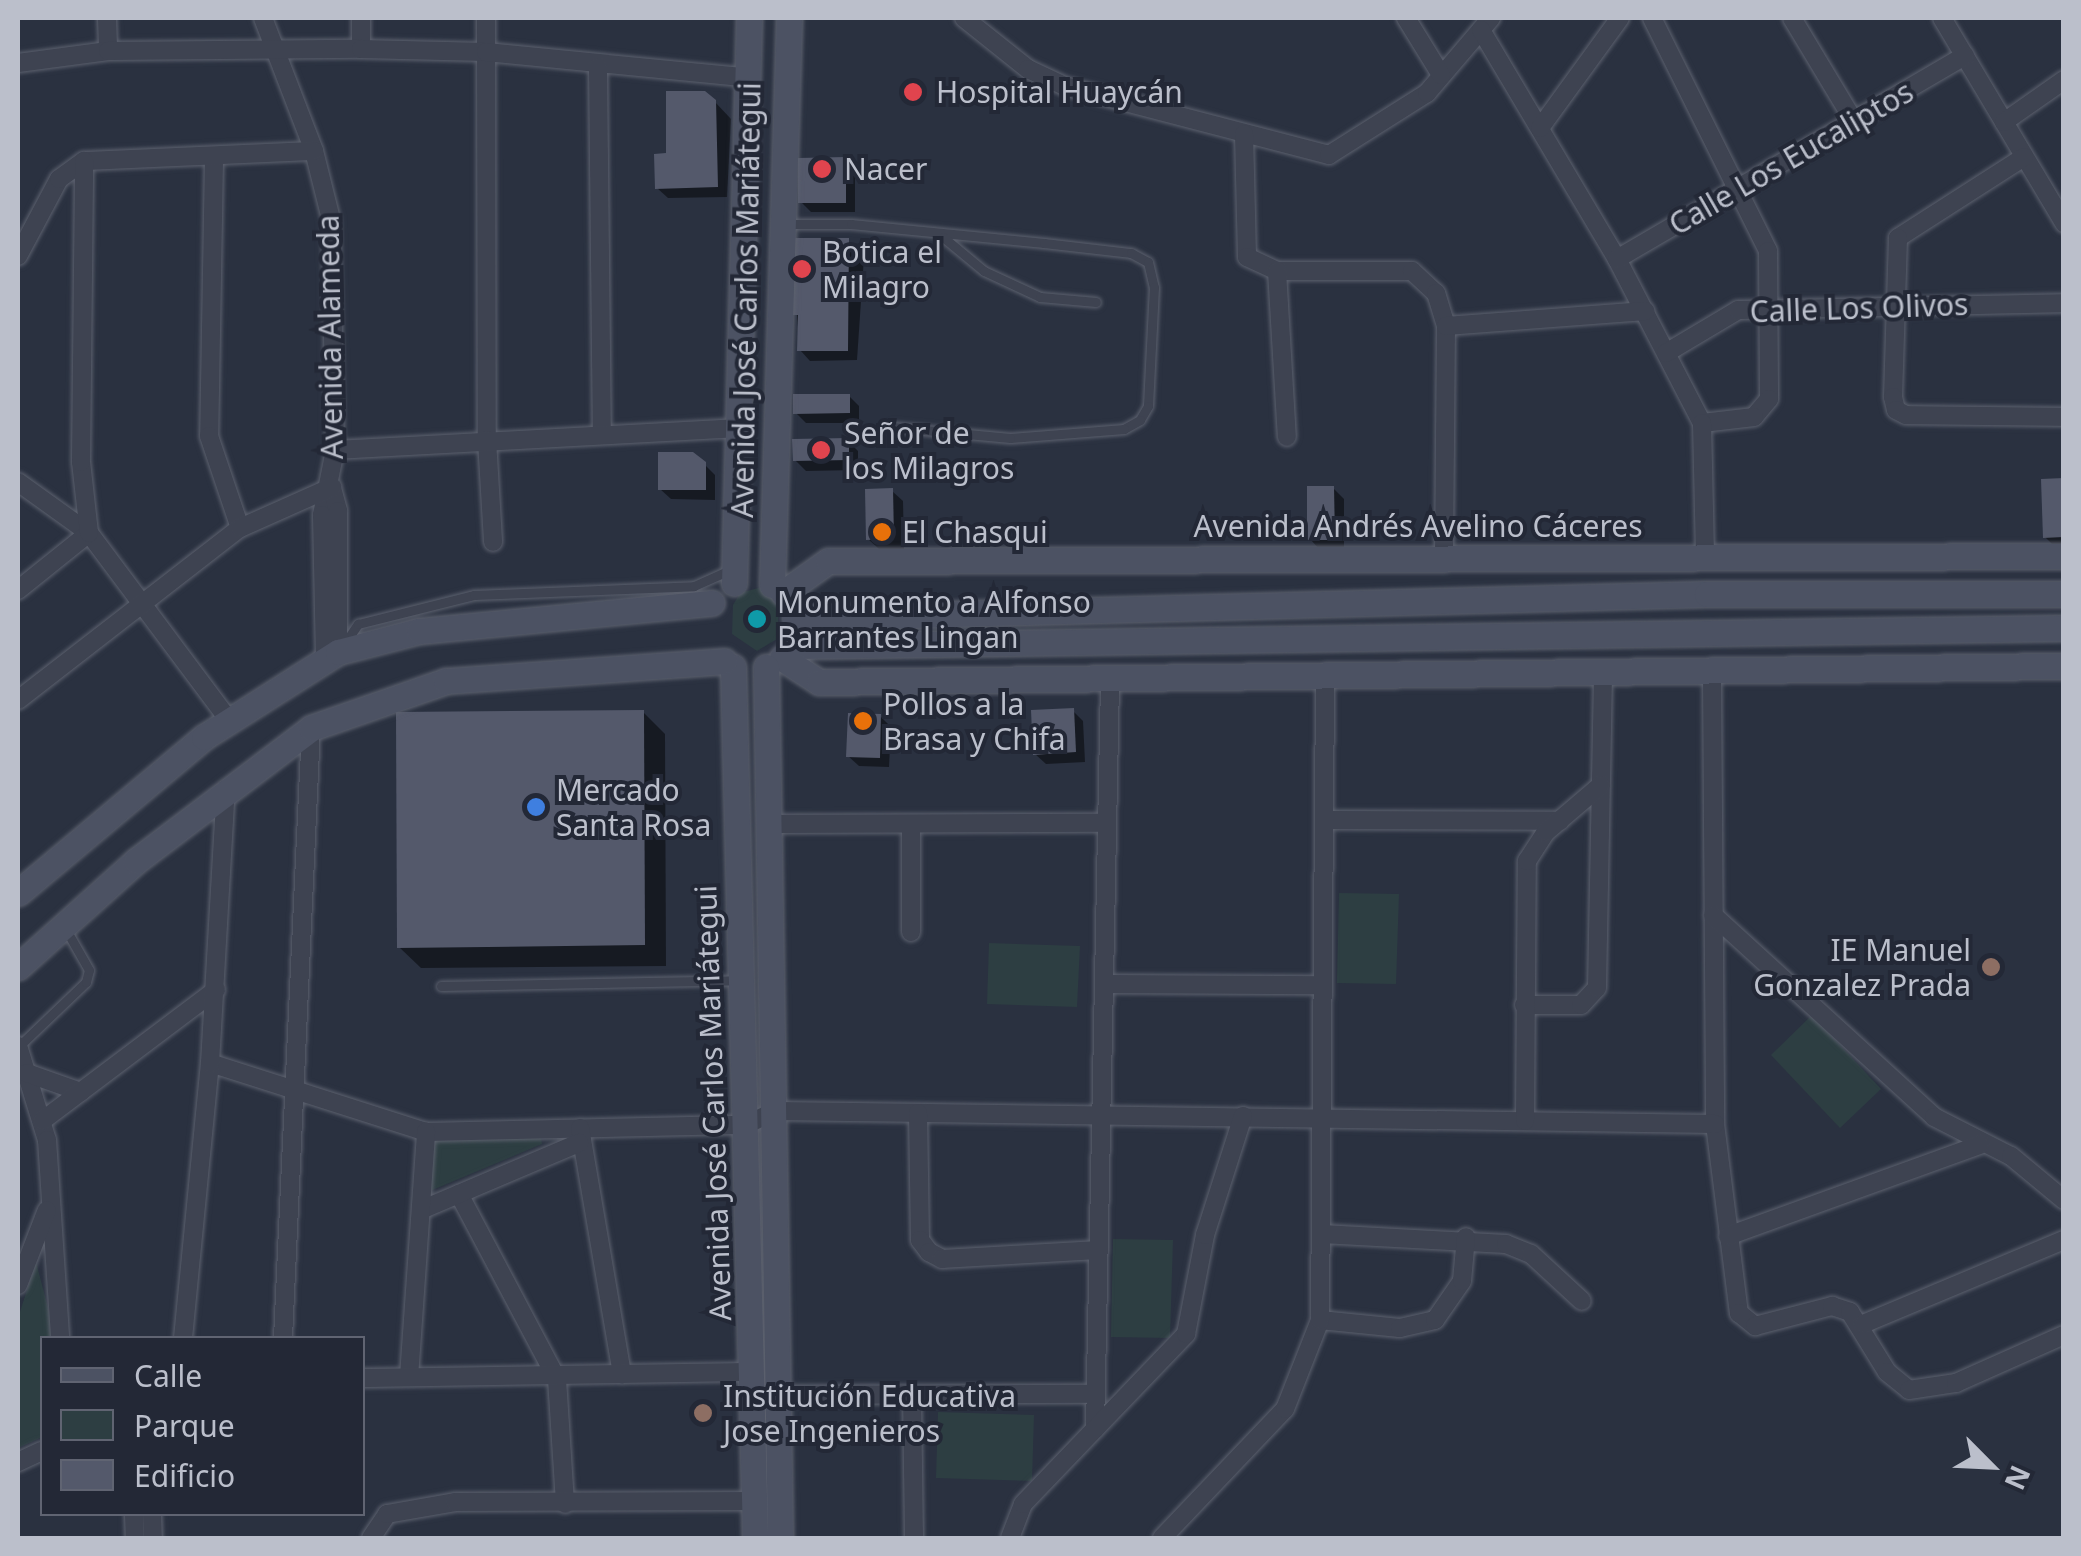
<!DOCTYPE html>
<meta charset="utf-8">
<style>
body{margin:0}
#map{position:relative;width:2081px;height:1556px;overflow:hidden;background:#2a3140;font-family:"Noto Sans",sans-serif}
div>[style]{position:absolute}
[style*='--x']{left:calc(var(--x)*1px);top:calc(var(--y)*1px);width:calc(var(--w)*1px);rotate:calc(var(--a)*1deg)}
.green>*{inset:0;background:#2d3e42}
.shadow>*{inset:0;background:#0007}
.building>*{inset:0;background:#54596b}
.roads{filter:drop-shadow(0 0 2px #5c616e) drop-shadow(0 0 2px #5c616e)}
.lane>*{height:9px;margin:-4.5px;padding:0 4.5px;transform-origin:4.5px;border-radius:4.5px;background:#3e4351}
.street>*{height:18px;margin:-9px;padding:0 9px;transform-origin:9px;border-radius:9px;background:#3e4351}
.secondary>*{height:25px;margin:-12.5px;padding:0 12.5px;transform-origin:12.5px;border-radius:12.5px;background:#4c5263}
.dots>*{width:28px;height:28px;translate:-50% -50%;box-sizing:border-box;border:5px solid #232836;border-radius:50%}
span{translate:-50% -50%;white-space:nowrap;text-align:center;line-height:1.15;-webkit-text-stroke:8px #232836;paint-order:stroke}
.poi-label{font-size:30px;color:#bbbfcb}
.left{translate:0 -50%;text-align:left}
.right{translate:-100% -50%;text-align:right}
.street-label{font-size:30px;color:#bbbfcb}
.frame{position:absolute;inset:0;border:20px solid #bbbfcb;pointer-events:none}
.legend{position:absolute;left:40px;top:1336px;width:325px;height:180px;box-sizing:border-box;background:#232836;border:2px solid #606472;margin:0;padding:12px 18px;list-style:none;font-size:30px;color:#bbbfcb}
.legend li{display:flex;align-items:center;gap:20px;height:50px}
.legend b{width:50px;border:2px solid #606472}
.north{position:absolute;left:1941px;top:1416px;width:100px;height:100px;-webkit-text-stroke:8px #232836;paint-order:stroke;rotate:114deg;font-size:28px;font-weight:700;line-height:40px;text-align:center;color:#bbbfcb}
.north::after{content:'';display:block;margin:auto;width:35px;height:45px;background:#bbbfcb;clip-path:polygon(50% 0,100% 100%,50% 72%,0 100%)}
</style>
<div id="map">
<div class="green">
<i style="clip-path:polygon(762px 587px,779px 604px,777px 639px,757px 651px,732px 634px,733px 605px,740px 593px)"></i>
<i style="clip-path:polygon(1339px 893px,1399px 894px,1396px 984px,1337px 983px)"></i>
<i style="clip-path:polygon(989px 943px,1080px 946px,1077px 1007px,987px 1004px)"></i>
<i style="clip-path:polygon(1812px 1015px,1881px 1089px,1840px 1128px,1771px 1055px)"></i>
<i style="clip-path:polygon(541px 1137px,542px 1144px,430px 1191px,435px 1141px)"></i>
<i style="clip-path:polygon(1113px 1239px,1173px 1240px,1170px 1338px,1111px 1337px)"></i>
<i style="clip-path:polygon(36px 1262px,56px 1338px,42px 1338px,42px 1437px,18px 1448px,18px 1318px)"></i>
<i style="clip-path:polygon(938px 1412px,1034px 1415px,1032px 1481px,936px 1478px)"></i>
</div>
<div class="shadow">
<i style="clip-path:polygon(715px 102px,731px 119px,727px 197px,668px 198px,657px 188px,673px 156px)"></i>
<i style="clip-path:polygon(845px 160px,855px 170px,855px 212px,811px 212px,801px 202px)"></i>
<i style="clip-path:polygon(848px 241px,864px 257px,857px 360px,810px 361px,800px 350px,794px 281px)"></i>
<i style="clip-path:polygon(849px 396px,859px 406px,859px 423px,806px 423px,796px 413px)"></i>
<i style="clip-path:polygon(848px 441px,858px 451px,858px 470px,806px 471px,795px 460px)"></i>
<i style="clip-path:polygon(704px 464px,715px 475px,715px 500px,671px 499px,660px 489px)"></i>
<i style="clip-path:polygon(2064px 480px,2064px 553px,2061px 553px,2045px 537px)"></i>
<i style="clip-path:polygon(1333px 488px,1344px 499px,1344px 549px,1320px 550px,1310px 539px)"></i>
<i style="clip-path:polygon(892px 491px,903px 501px,904px 549px,879px 549px,868px 539px)"></i>
<i style="clip-path:polygon(1073px 711px,1083px 721px,1085px 762px,1046px 764px,1035px 754px)"></i>
<i style="clip-path:polygon(643px 712px,665px 734px,666px 966px,421px 968px,399px 947px)"></i>
<i style="clip-path:polygon(880px 716px,891px 727px,889px 767px,859px 766px,848px 756px)"></i>
</div>
<div class="building">
<i style="clip-path:polygon(666px 91px,705px 91px,716px 100px,718px 187px,655px 189px,654px 154px,666px 153px)"></i>
<i style="clip-path:polygon(846px 157px,846px 203px,798px 203px,798px 158px)"></i>
<i style="clip-path:polygon(792px 238px,849px 238px,848px 351px,797px 351px,798px 315px,790px 315px)"></i>
<i style="clip-path:polygon(793px 394px,850px 394px,850px 413px,793px 414px)"></i>
<i style="clip-path:polygon(849px 438px,849px 460px,793px 461px,792px 439px)"></i>
<i style="clip-path:polygon(658px 452px,693px 452px,706px 462px,706px 490px,658px 490px)"></i>
<i style="clip-path:polygon(2064px 478px,2064px 537px,2043px 538px,2041px 479px)"></i>
<i style="clip-path:polygon(1307px 486px,1334px 486px,1335px 540px,1307px 540px)"></i>
<i style="clip-path:polygon(893px 488px,894px 539px,866px 540px,865px 489px)"></i>
<i style="clip-path:polygon(1074px 708px,1076px 752px,1033px 755px,1031px 710px)"></i>
<i style="clip-path:polygon(644px 710px,645px 945px,397px 948px,396px 712px)"></i>
<i style="clip-path:polygon(848px 713px,881px 714px,880px 758px,846px 757px)"></i>
</div>
<div class="roads">
<div class="lane">
<i style="--x:786;--y:224;--w:65;--a:0"></i>
<i style="--x:851;--y:224;--w:194;--a:5.6"></i>
<i style="--x:1044;--y:243;--w:88;--a:6.6"></i>
<i style="--x:1131;--y:253;--w:19;--a:28"></i>
<i style="--x:1148;--y:262;--w:26;--a:77"></i>
<i style="--x:1154;--y:287;--w:119;--a:92.9"></i>
<i style="--x:1148;--y:406;--w:16;--a:120"></i>
<i style="--x:1140;--y:420;--w:18;--a:151"></i>
<i style="--x:1124;--y:429;--w:114;--a:175.5"></i>
<i style="--x:1010;--y:438;--w:118;--a:-174.6"></i>
<i style="--x:943;--y:237;--w:53;--a:39.7"></i>
<i style="--x:984;--y:271;--w:62;--a:24.9"></i>
<i style="--x:1040;--y:297;--w:56;--a:5.1"></i>
<i style="--x:343;--y:646;--w:27;--a:-56"></i>
<i style="--x:358;--y:624;--w:120;--a:-14"></i>
<i style="--x:474;--y:595;--w:220;--a:-2.3"></i>
<i style="--x:694;--y:586;--w:37;--a:-24"></i>
<i style="--x:441;--y:986;--w:299;--a:-1.1"></i>
<i style="--x:18;--y:1047;--w:94;--a:-43.7"></i>
<i style="--x:86;--y:982;--w:12;--a:-76"></i>
<i style="--x:89;--y:970;--w:51;--a:-119.6"></i>
</div>
<div class="street">
<i style="--x:107;--y:18;--w:33;--a:88"></i>
<i style="--x:263;--y:18;--w:142;--a:69"></i>
<i style="--x:314;--y:151;--w:70;--a:76"></i>
<i style="--x:331;--y:219;--w:231;--a:89"></i>
<i style="--x:335;--y:450;--w:66;--a:101.3"></i>
<i style="--x:322;--y:515;--w:147;--a:88.8"></i>
<i style="--x:361;--y:18;--w:31;--a:90"></i>
<i style="--x:486;--y:18;--w:422;--a:89.9"></i>
<i style="--x:487;--y:440;--w:102;--a:86.6"></i>
<i style="--x:964;--y:18;--w:82;--a:38.6"></i>
<i style="--x:1028;--y:69;--w:40;--a:25"></i>
<i style="--x:1064;--y:86;--w:274;--a:14.6"></i>
<i style="--x:1329;--y:155;--w:116;--a:-32.3"></i>
<i style="--x:1427;--y:93;--w:99;--a:-49.5"></i>
<i style="--x:1406;--y:18;--w:67;--a:58.4"></i>
<i style="--x:1652;--y:18;--w:260;--a:63.5"></i>
<i style="--x:1768;--y:251;--w:148;--a:89.6"></i>
<i style="--x:1769;--y:399;--w:23;--a:130"></i>
<i style="--x:1754;--y:417;--w:52;--a:173.4"></i>
<i style="--x:1792;--y:18;--w:120;--a:59"></i>
<i style="--x:1942;--y:18;--w:239;--a:59.2"></i>
<i style="--x:1481;--y:30;--w:266;--a:59.3"></i>
<i style="--x:1617;--y:259;--w:185;--a:62.6"></i>
<i style="--x:1702;--y:423;--w:133;--a:88.7"></i>
<i style="--x:18;--y:63;--w:91;--a:-7.6"></i>
<i style="--x:108;--y:51;--w:253;--a:-0.5"></i>
<i style="--x:361;--y:49;--w:125;--a:1.4"></i>
<i style="--x:486;--y:52;--w:257;--a:5.6"></i>
<i style="--x:598;--y:67;--w:367;--a:89.4"></i>
<i style="--x:2004;--y:122;--w:73;--a:-35"></i>
<i style="--x:1540;--y:128;--w:136;--a:-54"></i>
<i style="--x:1244;--y:134;--w:123;--a:88.6"></i>
<i style="--x:1247;--y:257;--w:33;--a:25"></i>
<i style="--x:1277;--y:271;--w:135;--a:0"></i>
<i style="--x:1412;--y:271;--w:33;--a:43"></i>
<i style="--x:1436;--y:293;--w:34;--a:73"></i>
<i style="--x:1446;--y:326;--w:234;--a:90.5"></i>
<i style="--x:2024;--y:157;--w:150;--a:147.3"></i>
<i style="--x:1898;--y:238;--w:159;--a:91.8"></i>
<i style="--x:1893;--y:397;--w:13;--a:77"></i>
<i style="--x:1896;--y:410;--w:11;--a:27"></i>
<i style="--x:1906;--y:415;--w:158;--a:0.7"></i>
<i style="--x:214;--y:159;--w:277;--a:91"></i>
<i style="--x:209;--y:436;--w:97;--a:71.4"></i>
<i style="--x:18;--y:256;--w:87;--a:-62"></i>
<i style="--x:59;--y:179;--w:31;--a:-36"></i>
<i style="--x:84;--y:161;--w:230;--a:-2.5"></i>
<i style="--x:1617;--y:259;--w:403;--a:-30.3"></i>
<i style="--x:1277;--y:271;--w:166;--a:86.6"></i>
<i style="--x:1446;--y:326;--w:200;--a:-4.3"></i>
<i style="--x:1666;--y:353;--w:84;--a:-30.8"></i>
<i style="--x:1738;--y:310;--w:326;--a:-1.2"></i>
<i style="--x:335;--y:450;--w:401;--a:-3.1"></i>
<i style="--x:18;--y:482;--w:87;--a:35.7"></i>
<i style="--x:89;--y:533;--w:232;--a:53.2"></i>
<i style="--x:332;--y:488;--w:24;--a:75"></i>
<i style="--x:338;--y:511;--w:141;--a:90"></i>
<i style="--x:18;--y:590;--w:91;--a:-38.8"></i>
<i style="--x:89;--y:533;--w:71;--a:-96.4"></i>
<i style="--x:81;--y:462;--w:301;--a:-89.4"></i>
<i style="--x:1712;--y:674;--w:450;--a:89.6"></i>
<i style="--x:1715;--y:1124;--w:191;--a:82.8"></i>
<i style="--x:1739;--y:1313;--w:21;--a:39"></i>
<i style="--x:1755;--y:1326;--w:80;--a:-14.6"></i>
<i style="--x:1832;--y:1306;--w:19;--a:18"></i>
<i style="--x:1850;--y:1312;--w:70;--a:58.3"></i>
<i style="--x:1887;--y:1372;--w:28;--a:39"></i>
<i style="--x:1909;--y:1390;--w:48;--a:-8.5"></i>
<i style="--x:1956;--y:1383;--w:118;--a:-24"></i>
<i style="--x:18;--y:700;--w:281;--a:-37.8"></i>
<i style="--x:240;--y:528;--w:101;--a:-24"></i>
<i style="--x:1324;--y:820;--w:236;--a:0.2"></i>
<i style="--x:770;--y:824;--w:337;--a:-0.2"></i>
<i style="--x:1713;--y:915;--w:299;--a:42.4"></i>
<i style="--x:1934;--y:1117;--w:86;--a:26.9"></i>
<i style="--x:2011;--y:1156;--w:69;--a:39.7"></i>
<i style="--x:911;--y:932;--w:108;--a:-90"></i>
<i style="--x:1104;--y:984;--w:219;--a:0.3"></i>
<i style="--x:1524;--y:1005;--w:57;--a:0"></i>
<i style="--x:1581;--y:1005;--w:23;--a:-47"></i>
<i style="--x:1597;--y:988;--w:311;--a:-88.9"></i>
<i style="--x:18;--y:1046;--w:98;--a:72.9"></i>
<i style="--x:47;--y:1140;--w:198;--a:86.2"></i>
<i style="--x:210;--y:1063;--w:227;--a:17.7"></i>
<i style="--x:426;--y:1132;--w:320;--a:-1.3"></i>
<i style="--x:746;--y:1125;--w:32;--a:-26"></i>
<i style="--x:775;--y:1111;--w:940;--a:0.79"></i>
<i style="--x:27;--y:1073;--w:57;--a:19.4"></i>
<i style="--x:918;--y:1113;--w:127;--a:89.1"></i>
<i style="--x:920;--y:1240;--w:15;--a:53"></i>
<i style="--x:929;--y:1252;--w:15;--a:28"></i>
<i style="--x:942;--y:1259;--w:156;--a:-3.3"></i>
<i style="--x:42;--y:1121;--w:218;--a:-37"></i>
<i style="--x:1525;--y:1121;--w:260;--a:-89.6"></i>
<i style="--x:1527;--y:861;--w:35;--a:-57"></i>
<i style="--x:1546;--y:832;--w:72;--a:-40.5"></i>
<i style="--x:580;--y:1128;--w:250;--a:80.3"></i>
<i style="--x:459;--y:1194;--w:209;--a:62.1"></i>
<i style="--x:557;--y:1379;--w:125;--a:86.3"></i>
<i style="--x:421;--y:1210;--w:172;--a:-23"></i>
<i style="--x:1322;--y:1234;--w:184;--a:3.1"></i>
<i style="--x:1506;--y:1244;--w:27;--a:22"></i>
<i style="--x:1531;--y:1254;--w:69;--a:42.7"></i>
<i style="--x:1728;--y:1236;--w:268;--a:-19.9"></i>
<i style="--x:18;--y:1285;--w:80;--a:-68.9"></i>
<i style="--x:1320;--y:1320;--w:80;--a:5.7"></i>
<i style="--x:1400;--y:1328;--w:36;--a:-13"></i>
<i style="--x:1435;--y:1320;--w:47;--a:-55.3"></i>
<i style="--x:1462;--y:1281;--w:44;--a:-84.8"></i>
<i style="--x:1863;--y:1324;--w:218;--a:-22.7"></i>
<i style="--x:183;--y:1338;--w:276;--a:-84.4"></i>
<i style="--x:210;--y:1063;--w:274;--a:-86.7"></i>
<i style="--x:283;--y:1338;--w:611;--a:-87.37"></i>
<i style="--x:409;--y:1377;--w:246;--a:-86"></i>
<i style="--x:362;--y:1378;--w:391;--a:-0.9"></i>
<i style="--x:779;--y:1395;--w:316;--a:-0.2"></i>
<i style="--x:912;--y:1395;--w:143;--a:89.2"></i>
<i style="--x:1095;--y:1429;--w:746;--a:-88.85"></i>
<i style="--x:18;--y:1462;--w:26;--a:-25"></i>
<i style="--x:134;--y:1514;--w:24;--a:88"></i>
<i style="--x:152;--y:1514;--w:24;--a:88"></i>
<i style="--x:371;--y:1538;--w:29;--a:-56"></i>
<i style="--x:387;--y:1514;--w:69;--a:-10"></i>
<i style="--x:455;--y:1502;--w:300;--a:-0.2"></i>
<i style="--x:1010;--y:1538;--w:36;--a:-69"></i>
<i style="--x:1023;--y:1504;--w:236;--a:-46.2"></i>
<i style="--x:1186;--y:1334;--w:101;--a:-79.1"></i>
<i style="--x:1205;--y:1235;--w:125;--a:-72.3"></i>
<i style="--x:1162;--y:1538;--w:178;--a:-46.4"></i>
<i style="--x:1285;--y:1409;--w:96;--a:-68.5"></i>
<i style="--x:1320;--y:1320;--w:640;--a:-89.55"></i>
</div>
<div class="secondary">
<i style="--x:734;--y:583;--w:565;--a:-88.48"></i>
<i style="--x:772;--y:585;--w:567;--a:-88.28"></i>
<i style="--x:783;--y:593;--w:55;--a:-35.4"></i>
<i style="--x:828;--y:561;--w:1236;--a:-0.23"></i>
<i style="--x:795;--y:618;--w:912;--a:-1.51"></i>
<i style="--x:1707;--y:594;--w:357;--a:0"></i>
<i style="--x:791;--y:646;--w:1273;--a:-0.81"></i>
<i style="--x:782;--y:658;--w:44;--a:33"></i>
<i style="--x:819;--y:682;--w:1245;--a:-0.74"></i>
<i style="--x:733;--y:667;--w:871;--a:88.55"></i>
<i style="--x:766;--y:667;--w:871;--a:89.08"></i>
<i style="--x:18;--y:893;--w:243;--a:-40"></i>
<i style="--x:204;--y:737;--w:159;--a:-32.4"></i>
<i style="--x:338;--y:652;--w:84;--a:-14.5"></i>
<i style="--x:419;--y:631;--w:294;--a:-5.5"></i>
<i style="--x:18;--y:967;--w:159;--a:-41.9"></i>
<i style="--x:136;--y:861;--w:220;--a:-37.2"></i>
<i style="--x:311;--y:728;--w:143;--a:-19.2"></i>
<i style="--x:446;--y:681;--w:279;--a:-4.1"></i>
</div>
</div>
<div class="dots">
<i style="left:913px;top:92px;background:#e0444e"></i>
<i style="left:822px;top:169px;background:#e0444e"></i>
<i style="left:802px;top:269px;background:#e0444e"></i>
<i style="left:821px;top:450px;background:#e0444e"></i>
<i style="left:882px;top:532px;background:#e8710a"></i>
<i style="left:757px;top:619px;background:#0f9aa8"></i>
<i style="left:863px;top:721px;background:#e8710a"></i>
<i style="left:536px;top:807px;background:#3f7fe0"></i>
<i style="left:1991px;top:967px;background:#8d6e63"></i>
<i style="left:703px;top:1413px;background:#8d6e63"></i>
</div>
<div class="poi-label">
<span class="left" style="left:936px;top:92px">Hospital Huaycán</span>
<span class="left" style="left:844px;top:169px">Nacer</span>
<span class="left" style="left:822px;top:269px">Botica el<br>Milagro</span>
<span class="left" style="left:844px;top:450px">Señor de<br>los Milagros</span>
<span class="left" style="left:902px;top:532px">El Chasqui</span>
<span class="left" style="left:777px;top:619px">Monumento a Alfonso<br>Barrantes Lingan</span>
<span class="left" style="left:883px;top:721px">Pollos a la<br>Brasa y Chifa</span>
<span class="left" style="left:556px;top:807px">Mercado<br>Santa Rosa</span>
<span class="right" style="left:1971px;top:967px">IE Manuel<br>Gonzalez Prada</span>
<span class="left" style="left:723px;top:1413px">Institución Educativa<br>Jose Ingenieros</span>
</div>
<div class="street-label">
<span style="left:1791px;top:158px;rotate:-30deg">Calle Los Eucaliptos</span>
<span style="left:746px;top:300px;rotate:-89deg">Avenida José Carlos Mariátegui</span>
<span style="left:1859px;top:308px;rotate:-2deg">Calle Los Olivos</span>
<span style="left:330px;top:337px;rotate:-91deg">Avenida Alameda</span>
<span style="left:1418px;top:526px">Avenida Andrés Avelino Cáceres</span>
<span style="left:713px;top:1103px;rotate:-92deg">Avenida José Carlos Mariátegui</span>
</div>
<div class="frame"></div>
<ul class="legend">
<li><b style="height:12px;background:#4c5263"></b>Calle</li>
<li><b style="height:28px;background:#2d3e42"></b>Parque</li>
<li><b style="height:28px;background:#54596b"></b>Edificio</li>
</ul>
<div class="north">N</div>
</div>
